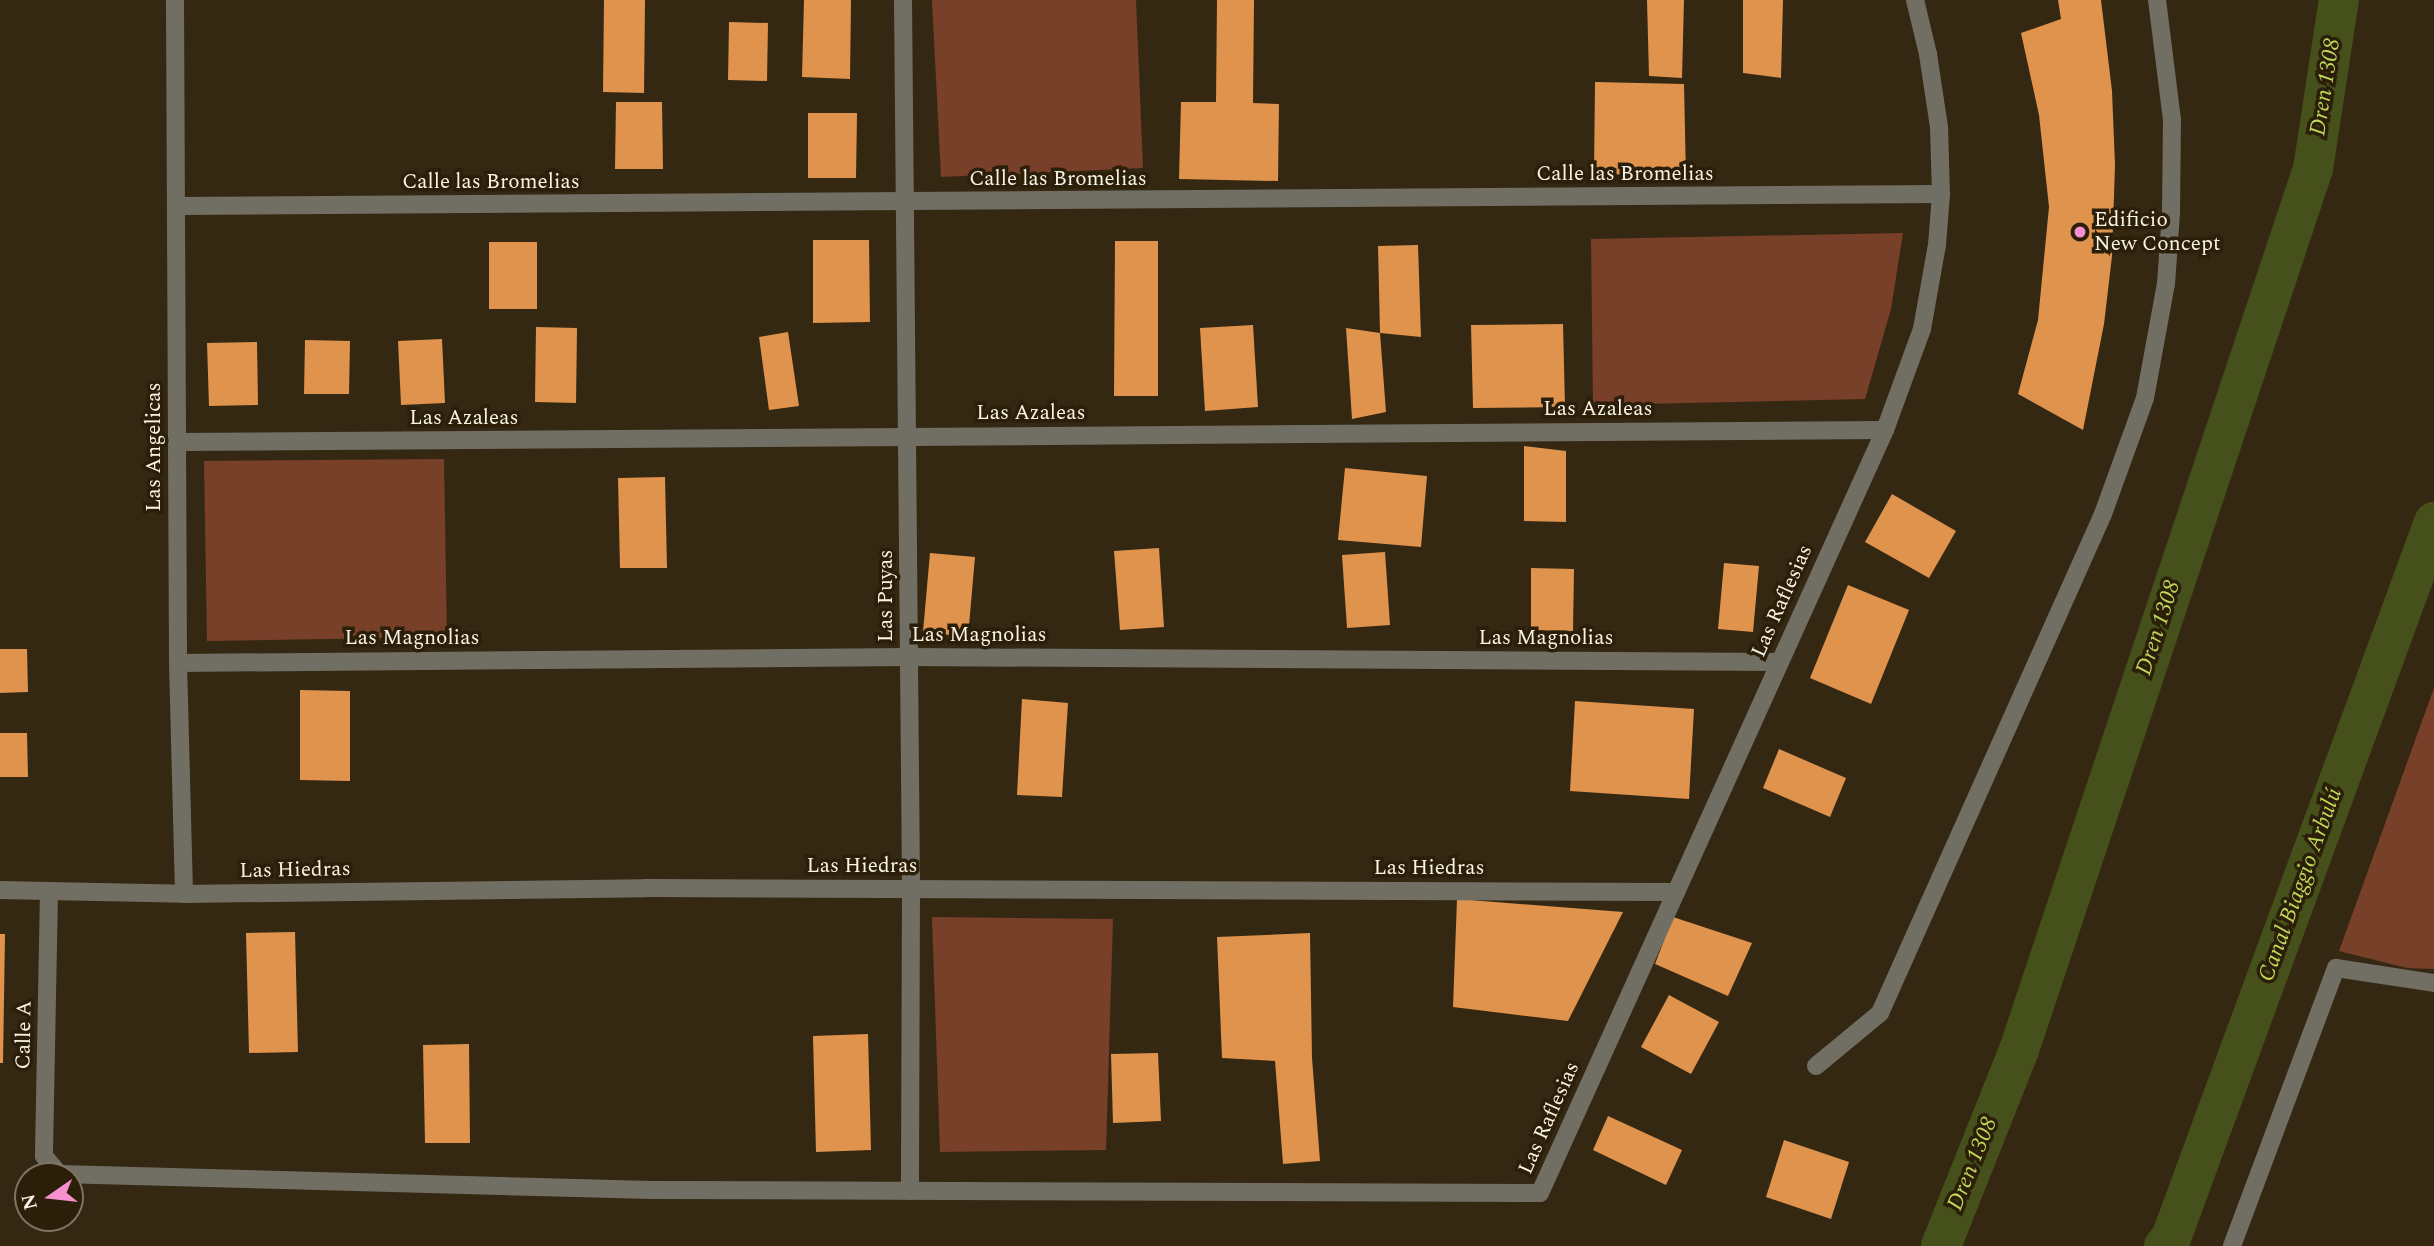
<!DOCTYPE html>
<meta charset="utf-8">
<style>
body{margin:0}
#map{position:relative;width:2434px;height:1246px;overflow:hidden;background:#352813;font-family:Spectral,serif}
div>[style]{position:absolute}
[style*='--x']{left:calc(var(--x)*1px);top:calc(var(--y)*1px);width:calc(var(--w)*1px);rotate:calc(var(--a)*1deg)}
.green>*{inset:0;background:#783f29}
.canal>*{height:40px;margin:-20px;padding:0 20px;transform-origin:20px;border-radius:20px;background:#46501b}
.building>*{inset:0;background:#e0934d}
.street>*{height:18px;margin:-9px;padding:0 9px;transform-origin:9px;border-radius:9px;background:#716f64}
.dots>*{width:19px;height:19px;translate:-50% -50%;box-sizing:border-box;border:4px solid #2b1f09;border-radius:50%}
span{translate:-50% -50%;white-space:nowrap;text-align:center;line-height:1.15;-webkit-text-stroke:7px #2b1f09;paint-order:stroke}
.street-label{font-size:21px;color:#fbf3e6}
.poi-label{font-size:21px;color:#fbf3e6}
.left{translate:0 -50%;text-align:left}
.water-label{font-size:23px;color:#c0d857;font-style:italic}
.north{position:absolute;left:14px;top:1162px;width:70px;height:70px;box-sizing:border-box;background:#2b1f09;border:2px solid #7e7461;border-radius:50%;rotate:256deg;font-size:19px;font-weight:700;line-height:28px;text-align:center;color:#fbf3e6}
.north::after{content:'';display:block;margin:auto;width:24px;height:32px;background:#f690cf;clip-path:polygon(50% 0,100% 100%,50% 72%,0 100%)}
</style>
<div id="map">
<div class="green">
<i style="clip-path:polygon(932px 0,1136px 0,1143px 168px,941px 177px)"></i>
<i style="clip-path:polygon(1903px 233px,1891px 309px,1865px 399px,1593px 405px,1591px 239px)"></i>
<i style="clip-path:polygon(444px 459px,447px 637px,207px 641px,204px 461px)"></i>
<i style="clip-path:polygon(2434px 688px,2434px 969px,2407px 968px,2339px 951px)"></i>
<i style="clip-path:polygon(932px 917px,1113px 919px,1106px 1150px,940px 1152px)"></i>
</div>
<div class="canal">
<i style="--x:1941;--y:1246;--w:211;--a:-68.3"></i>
<i style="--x:2019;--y:1050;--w:929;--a:-71.55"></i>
<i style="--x:2313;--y:169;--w:171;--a:-81.3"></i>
<i style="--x:2164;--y:1246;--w:11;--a:-49"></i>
<i style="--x:2171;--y:1238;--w:763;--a:-69.83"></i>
</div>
<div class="building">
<i style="clip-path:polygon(604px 0,645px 0,644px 93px,603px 92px)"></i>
<i style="clip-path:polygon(804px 0,851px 0,850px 79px,802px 77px)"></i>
<i style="clip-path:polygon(1217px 0,1254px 0,1253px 103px,1279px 104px,1278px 181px,1179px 179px,1181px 102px,1216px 102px)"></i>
<i style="clip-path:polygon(1647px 0,1684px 0,1682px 78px,1649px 76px)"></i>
<i style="clip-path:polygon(1743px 0,1783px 0,1781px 78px,1743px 73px)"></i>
<i style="clip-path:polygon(2058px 0,2101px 0,2112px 91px,2115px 165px,2112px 256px,2104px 324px,2083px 430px,2018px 394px,2038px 320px,2049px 207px,2039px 115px,2021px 33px,2061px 19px)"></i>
<i style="clip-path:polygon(729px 22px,768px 23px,767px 81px,728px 80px)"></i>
<i style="clip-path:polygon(1595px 82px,1684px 84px,1686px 178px,1594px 173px)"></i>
<i style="clip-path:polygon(616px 102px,662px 102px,663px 169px,615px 169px)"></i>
<i style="clip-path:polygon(808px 113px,857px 113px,856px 178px,808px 178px)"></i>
<i style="clip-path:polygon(813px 240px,869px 240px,870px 322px,813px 323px)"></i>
<i style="clip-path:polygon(1115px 241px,1158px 241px,1158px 396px,1114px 396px)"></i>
<i style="clip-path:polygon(489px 242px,537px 242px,537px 309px,489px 309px)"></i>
<i style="clip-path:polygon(1418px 245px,1421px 337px,1380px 333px,1386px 412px,1352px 419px,1346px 328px,1380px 333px,1378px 246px)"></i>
<i style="clip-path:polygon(1563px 324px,1565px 407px,1473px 408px,1471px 325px)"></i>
<i style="clip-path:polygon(1253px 325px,1258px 407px,1205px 411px,1200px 328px)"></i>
<i style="clip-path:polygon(536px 327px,577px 328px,576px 403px,535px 402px)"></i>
<i style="clip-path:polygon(788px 332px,799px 406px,769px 410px,759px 337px)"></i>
<i style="clip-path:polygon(442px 339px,445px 403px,401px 405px,398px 341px)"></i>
<i style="clip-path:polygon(305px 340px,350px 341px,349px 394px,304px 394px)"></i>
<i style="clip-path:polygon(257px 342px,258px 405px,209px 406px,207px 343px)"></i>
<i style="clip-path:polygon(1524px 446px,1566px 451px,1566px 522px,1524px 521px)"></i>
<i style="clip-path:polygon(1345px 468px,1427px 476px,1421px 547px,1338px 540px)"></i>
<i style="clip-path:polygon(665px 477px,667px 568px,620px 568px,618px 478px)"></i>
<i style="clip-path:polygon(1892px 494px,1956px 531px,1929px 578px,1865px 542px)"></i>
<i style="clip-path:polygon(1159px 548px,1164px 627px,1120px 630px,1114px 551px)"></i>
<i style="clip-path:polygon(1385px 552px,1390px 625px,1347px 628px,1342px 555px)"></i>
<i style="clip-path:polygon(930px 553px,975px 557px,968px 637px,923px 632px)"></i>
<i style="clip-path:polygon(1724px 563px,1759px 566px,1753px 632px,1718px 629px)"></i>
<i style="clip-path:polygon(1531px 568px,1574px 569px,1573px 631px,1531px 630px)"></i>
<i style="clip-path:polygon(1848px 585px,1909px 610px,1871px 704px,1810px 678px)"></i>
<i style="clip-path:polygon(0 649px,27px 649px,28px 692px,0 693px)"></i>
<i style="clip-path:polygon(300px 690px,350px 691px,350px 781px,300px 780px)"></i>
<i style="clip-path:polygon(1022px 699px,1068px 703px,1062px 797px,1017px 795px)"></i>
<i style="clip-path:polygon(1575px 701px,1694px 709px,1689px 799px,1570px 791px)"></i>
<i style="clip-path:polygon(0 733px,27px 733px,28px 777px,0 777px)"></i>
<i style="clip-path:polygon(1779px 749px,1846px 778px,1830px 817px,1763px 788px)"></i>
<i style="clip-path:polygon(1457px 899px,1623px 912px,1568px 1021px,1453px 1007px)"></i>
<i style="clip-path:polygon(1673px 917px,1752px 943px,1728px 996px,1655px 964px)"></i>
<i style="clip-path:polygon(295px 932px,298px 1052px,249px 1053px,246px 933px)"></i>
<i style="clip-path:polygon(1310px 933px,1312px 1058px,1320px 1161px,1283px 1164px,1275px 1061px,1222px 1058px,1217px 937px)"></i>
<i style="clip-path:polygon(0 934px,5px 934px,3px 1063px,0 1063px)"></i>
<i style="clip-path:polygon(1669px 995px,1719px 1022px,1691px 1074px,1641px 1047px)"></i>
<i style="clip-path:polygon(868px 1034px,871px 1150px,816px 1152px,813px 1036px)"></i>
<i style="clip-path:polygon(469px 1044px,470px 1143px,425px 1143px,423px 1045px)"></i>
<i style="clip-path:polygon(1158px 1053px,1161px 1121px,1113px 1123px,1111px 1054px)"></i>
<i style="clip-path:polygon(1608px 1116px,1682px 1150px,1666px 1185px,1593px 1150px)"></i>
<i style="clip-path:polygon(1784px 1140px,1849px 1162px,1831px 1219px,1766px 1197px)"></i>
</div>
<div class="street">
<i style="--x:175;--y:0;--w:663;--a:89.74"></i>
<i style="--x:178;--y:663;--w:231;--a:88.5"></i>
<i style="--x:903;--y:0;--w:889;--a:89.48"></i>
<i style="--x:911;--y:889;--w:302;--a:90.2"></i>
<i style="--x:176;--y:206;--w:1765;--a:-0.39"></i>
<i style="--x:177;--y:442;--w:1708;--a:-0.4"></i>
<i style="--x:178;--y:663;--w:731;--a:-0.47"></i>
<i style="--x:909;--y:657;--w:871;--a:0.33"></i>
<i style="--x:0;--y:890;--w:184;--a:1.2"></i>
<i style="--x:184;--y:894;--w:461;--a:-0.7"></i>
<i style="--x:645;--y:888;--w:1031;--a:0.22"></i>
<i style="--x:49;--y:892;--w:264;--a:91.1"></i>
<i style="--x:44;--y:1156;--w:23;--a:50"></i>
<i style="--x:59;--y:1174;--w:593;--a:1.55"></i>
<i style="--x:652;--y:1190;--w:888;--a:0.19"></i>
<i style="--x:1540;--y:1193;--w:837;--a:-65.67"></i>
<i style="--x:1885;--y:430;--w:108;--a:-69.9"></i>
<i style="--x:1922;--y:329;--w:85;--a:-79.9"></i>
<i style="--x:1937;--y:245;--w:51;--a:-85.5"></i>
<i style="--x:1941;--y:194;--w:67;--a:-91.7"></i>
<i style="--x:1939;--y:127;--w:74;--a:-98.6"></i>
<i style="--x:1928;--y:54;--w:56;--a:-103.5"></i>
<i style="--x:1816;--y:1066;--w:83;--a:-39.6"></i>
<i style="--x:1880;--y:1013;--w:547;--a:-65.92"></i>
<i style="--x:2103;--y:514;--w:123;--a:-70.1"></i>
<i style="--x:2145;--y:398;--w:116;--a:-79.6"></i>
<i style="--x:2166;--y:284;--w:72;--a:-86"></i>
<i style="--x:2171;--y:212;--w:92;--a:-89.4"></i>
<i style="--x:2172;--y:120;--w:121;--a:-97.1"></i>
<i style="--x:2232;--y:1246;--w:297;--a:-69.5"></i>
<i style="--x:2336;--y:968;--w:99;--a:8.7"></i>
</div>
<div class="dots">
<i style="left:2080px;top:232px;background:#f690cf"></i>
</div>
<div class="street-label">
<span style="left:1625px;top:174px">Calle las Bromelias</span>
<span style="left:1058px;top:179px">Calle las Bromelias</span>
<span style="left:491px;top:182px">Calle las Bromelias</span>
<span style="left:1598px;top:409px">Las Azaleas</span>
<span style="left:1031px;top:413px">Las Azaleas</span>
<span style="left:464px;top:418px">Las Azaleas</span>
<span style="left:154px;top:447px;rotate:-90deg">Las Angelicas</span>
<span style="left:886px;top:596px;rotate:-90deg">Las Puyas</span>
<span style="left:1782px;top:601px;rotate:-66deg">Las Raflesias</span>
<span style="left:979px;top:635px">Las Magnolias</span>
<span style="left:412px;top:638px">Las Magnolias</span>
<span style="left:1546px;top:638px">Las Magnolias</span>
<span style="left:862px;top:866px">Las Hiedras</span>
<span style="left:1429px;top:868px">Las Hiedras</span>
<span style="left:295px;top:870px;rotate:-1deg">Las Hiedras</span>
<span style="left:24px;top:1035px;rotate:-89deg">Calle A</span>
<span style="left:1549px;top:1118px;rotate:-66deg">Las Raflesias</span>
</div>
<div class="poi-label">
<span class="left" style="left:2094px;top:232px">Edificio<br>New Concept</span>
</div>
<div class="water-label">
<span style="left:2326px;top:87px;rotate:-81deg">Dren 1308</span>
<span style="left:2159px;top:628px;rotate:-72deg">Dren 1308</span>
<span style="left:2301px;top:885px;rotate:-70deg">Canal Biaggio Arbulú</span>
<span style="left:1973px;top:1164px;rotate:-68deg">Dren 1308</span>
</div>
<div class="north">N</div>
</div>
